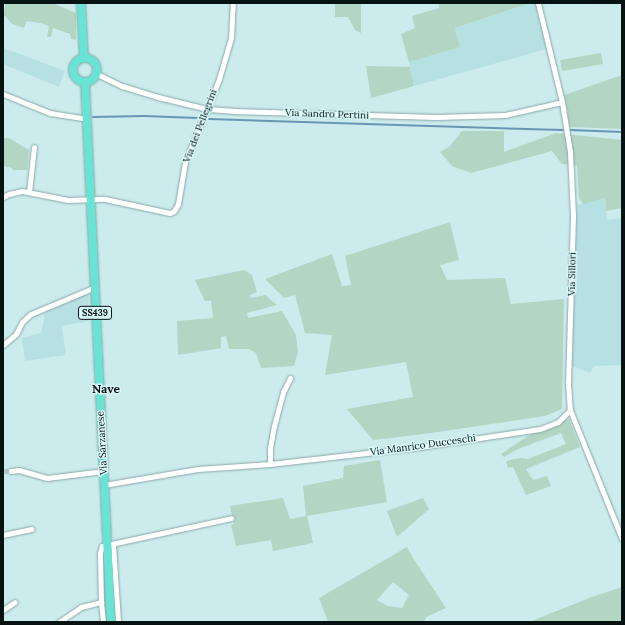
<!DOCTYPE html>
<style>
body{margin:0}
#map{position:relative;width:625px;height:625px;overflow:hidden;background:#cbebec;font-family:Lora,serif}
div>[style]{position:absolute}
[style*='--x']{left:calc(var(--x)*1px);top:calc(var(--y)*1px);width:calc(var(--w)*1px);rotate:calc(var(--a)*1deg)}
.built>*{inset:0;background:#b7e0e2}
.green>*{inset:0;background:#b2d6c3}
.stream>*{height:2px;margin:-1px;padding:0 1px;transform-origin:1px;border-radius:1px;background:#6897b5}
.minor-tunnel>*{height:5px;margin-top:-2.5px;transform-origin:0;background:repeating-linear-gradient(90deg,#aecacb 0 5px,transparent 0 7.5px)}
.roads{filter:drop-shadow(0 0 1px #8aa8a9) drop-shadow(0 0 1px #8aa8a9)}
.minor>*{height:5px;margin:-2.5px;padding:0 2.5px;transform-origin:2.5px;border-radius:2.5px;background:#fff}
.primary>*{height:8px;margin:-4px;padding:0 4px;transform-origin:4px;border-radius:4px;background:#69e3d4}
.primary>.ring{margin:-4px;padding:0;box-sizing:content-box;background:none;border:8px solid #69e3d4;border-radius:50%}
span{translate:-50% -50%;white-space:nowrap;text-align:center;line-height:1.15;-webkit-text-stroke:3px #d8f8f9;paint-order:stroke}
.shield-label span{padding:1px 3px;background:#d8f8f9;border:1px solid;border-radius:3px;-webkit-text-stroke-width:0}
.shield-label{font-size:9px;color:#071213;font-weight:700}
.street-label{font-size:10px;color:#071213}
.quarter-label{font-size:12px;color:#071213;font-weight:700}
.frame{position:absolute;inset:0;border:4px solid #071213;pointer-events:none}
</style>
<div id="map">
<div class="built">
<i style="clip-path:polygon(530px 3px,540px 3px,550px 48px,414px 86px,409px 62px,460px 47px,455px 28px)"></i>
<i style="clip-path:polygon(3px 48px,65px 71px,59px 87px,3px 64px)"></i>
<i style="clip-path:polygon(605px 198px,607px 220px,622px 218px,622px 365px,594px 366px,590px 373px,572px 366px,577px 205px)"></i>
<i style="clip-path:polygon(88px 293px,89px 321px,62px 326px,66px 355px,25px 361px,22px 338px,41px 333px,46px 310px)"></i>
</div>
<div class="green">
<i style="clip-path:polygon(3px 3px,52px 3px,76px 13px,76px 40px,71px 39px,70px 34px,53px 28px,51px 37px,47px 37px,49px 26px,40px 23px,27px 21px,24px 28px,12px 24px,4px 15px,5px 4px)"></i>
<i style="clip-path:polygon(335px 3px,361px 3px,361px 33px,355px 30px,348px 17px,335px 17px)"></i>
<i style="clip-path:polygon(439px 3px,530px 3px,455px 28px,460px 47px,409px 62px,401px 34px,415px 28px,412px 16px,439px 8px)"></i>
<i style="clip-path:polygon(601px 53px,603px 64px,562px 71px,560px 60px)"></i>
<i style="clip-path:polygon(366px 66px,410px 67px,414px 86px,371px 98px)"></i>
<i style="clip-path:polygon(622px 75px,622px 129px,570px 127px,564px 95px)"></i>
<i style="clip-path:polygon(462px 131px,504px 131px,504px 152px,556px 133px,622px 140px,622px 208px,606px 211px,605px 198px,583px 204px,579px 198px,577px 165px,562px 164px,552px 151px,471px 173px,452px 166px,440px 152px,450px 146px)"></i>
<i style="clip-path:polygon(3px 138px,9px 138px,29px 150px,27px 170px,13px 170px,12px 168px,3px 166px)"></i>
<i style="clip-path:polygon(450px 222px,459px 260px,440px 265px,447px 280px,505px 278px,511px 304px,564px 299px,562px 409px,545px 416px,424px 434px,373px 440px,347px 409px,413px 397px,406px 362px,325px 375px,332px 335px,305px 333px,295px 295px,284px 298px,265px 279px,332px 254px,342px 286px,351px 285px,345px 256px)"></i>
<i style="clip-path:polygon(244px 270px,252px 275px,257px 292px,250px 295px,251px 298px,265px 295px,277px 305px,247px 313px,248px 318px,282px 311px,296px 335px,298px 352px,294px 366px,261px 368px,256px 353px,249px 349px,229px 349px,226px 336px,221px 337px,221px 348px,178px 355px,177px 321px,213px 318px,211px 301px,205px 301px,195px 280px)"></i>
<i style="clip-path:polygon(569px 419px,580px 447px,526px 469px,533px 480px,547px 476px,551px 486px,526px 495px,513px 467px,508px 468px,506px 461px,520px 458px,528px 459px,566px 444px,561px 433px,518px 449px,504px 457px,501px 454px,528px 436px)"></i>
<i style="clip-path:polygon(380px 460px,387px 502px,307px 516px,313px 543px,273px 551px,271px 540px,236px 546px,231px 525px,234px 524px,230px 506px,283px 498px,290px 519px,306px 516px,303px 486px,343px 478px,344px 466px)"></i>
<i style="clip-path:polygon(423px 498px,429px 509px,397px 537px,387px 511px)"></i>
<i style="clip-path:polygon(evenodd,407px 547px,413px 558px,446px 608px,426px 617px,424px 622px,328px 622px,319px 598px,407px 547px,393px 582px,409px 595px,402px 608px,387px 606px,377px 600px,393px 582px)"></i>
<i style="clip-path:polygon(622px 587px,622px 622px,529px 622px,592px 597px)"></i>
</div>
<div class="stream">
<i style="--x:93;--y:117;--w:51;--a:-1.1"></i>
<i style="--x:144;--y:116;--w:54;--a:2.1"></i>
<i style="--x:209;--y:119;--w:354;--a:1.8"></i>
<i style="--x:570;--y:130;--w:52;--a:2.2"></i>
</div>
<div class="minor-tunnel">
<i style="--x:3;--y:471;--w:8;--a:0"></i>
</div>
<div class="roads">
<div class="minor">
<i style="--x:538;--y:3;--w:102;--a:76.4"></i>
<i style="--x:562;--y:102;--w:51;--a:80.9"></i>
<i style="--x:570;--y:152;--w:64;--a:87.3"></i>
<i style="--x:573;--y:216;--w:167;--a:91.7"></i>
<i style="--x:568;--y:383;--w:27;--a:86"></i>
<i style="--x:570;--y:410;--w:139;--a:68"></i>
<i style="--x:97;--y:74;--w:28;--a:26"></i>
<i style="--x:122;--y:86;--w:38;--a:17"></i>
<i style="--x:158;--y:97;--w:50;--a:13.8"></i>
<i style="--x:207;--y:109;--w:26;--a:4"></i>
<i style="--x:233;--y:111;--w:203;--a:1.7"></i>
<i style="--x:436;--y:117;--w:69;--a:-1.7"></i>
<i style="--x:505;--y:115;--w:58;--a:-12.8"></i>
<i style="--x:3;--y:94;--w:51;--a:22"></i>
<i style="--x:50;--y:113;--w:36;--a:9"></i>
<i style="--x:29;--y:192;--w:45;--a:-83.7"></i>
<i style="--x:3;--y:197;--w:7;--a:-27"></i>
<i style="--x:9;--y:194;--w:13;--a:-13"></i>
<i style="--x:22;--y:191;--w:47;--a:11.1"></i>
<i style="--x:68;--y:200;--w:37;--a:-2"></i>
<i style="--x:105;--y:199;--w:66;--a:12.2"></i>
<i style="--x:170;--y:213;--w:4;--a:-27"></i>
<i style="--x:174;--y:211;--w:8;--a:-60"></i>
<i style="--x:178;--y:204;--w:43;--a:-80.5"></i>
<i style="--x:185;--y:162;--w:90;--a:-67.7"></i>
<i style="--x:219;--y:79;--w:43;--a:-73.7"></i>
<i style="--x:231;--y:38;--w:35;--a:-87"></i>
<i style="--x:3;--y:345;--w:17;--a:-40"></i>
<i style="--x:16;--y:334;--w:13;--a:-63"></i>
<i style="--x:22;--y:322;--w:12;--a:-42"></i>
<i style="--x:31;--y:314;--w:67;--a:-22.8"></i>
<i style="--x:270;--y:464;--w:16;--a:-90"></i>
<i style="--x:270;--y:448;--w:22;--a:-80"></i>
<i style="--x:274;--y:426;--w:35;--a:-75"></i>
<i style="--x:283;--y:392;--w:16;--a:-63"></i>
<i style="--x:11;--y:471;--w:8;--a:-7"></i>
<i style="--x:19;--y:470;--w:29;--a:16"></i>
<i style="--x:47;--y:478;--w:57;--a:-7"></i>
<i style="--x:104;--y:485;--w:95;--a:-9.7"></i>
<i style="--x:198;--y:469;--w:72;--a:-4"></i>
<i style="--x:270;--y:464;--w:150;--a:-6.5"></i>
<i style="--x:419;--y:447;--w:122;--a:-8.5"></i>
<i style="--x:540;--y:429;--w:19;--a:-21"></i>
<i style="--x:558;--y:422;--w:17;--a:-45"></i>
<i style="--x:3;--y:535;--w:29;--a:-12"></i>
<i style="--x:113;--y:544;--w:78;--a:86.3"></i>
<i style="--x:101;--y:602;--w:20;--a:84"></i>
<i style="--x:3;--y:610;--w:14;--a:-34"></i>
<i style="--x:59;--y:622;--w:27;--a:-34"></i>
<i style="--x:81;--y:607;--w:21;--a:-14"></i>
<i style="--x:101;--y:602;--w:49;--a:-91.2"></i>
<i style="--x:100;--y:553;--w:7;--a:-74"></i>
<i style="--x:102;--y:546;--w:132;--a:-12.2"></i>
</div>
<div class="primary">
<i style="--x:81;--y:3;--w:55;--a:86.9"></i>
<i class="ring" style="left:73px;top:58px;width:16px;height:16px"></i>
<i style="--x:85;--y:82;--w:541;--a:87.24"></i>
</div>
</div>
<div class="shield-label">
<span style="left:95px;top:313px">SS439</span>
</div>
<div class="street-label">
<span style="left:327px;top:114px;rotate:2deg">Via Sandro Pertini</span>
<span style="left:200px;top:126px;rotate:-69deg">Via dei Pellegrini</span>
<span style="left:572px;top:274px;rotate:-89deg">Via Sillori</span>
<span style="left:102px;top:443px;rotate:-93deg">Via Sarzanese</span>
<span style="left:423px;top:445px;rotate:-8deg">Via Manrico Ducceschi</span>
</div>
<div class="quarter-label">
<span style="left:106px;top:389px">Nave</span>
</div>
<div class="frame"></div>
</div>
